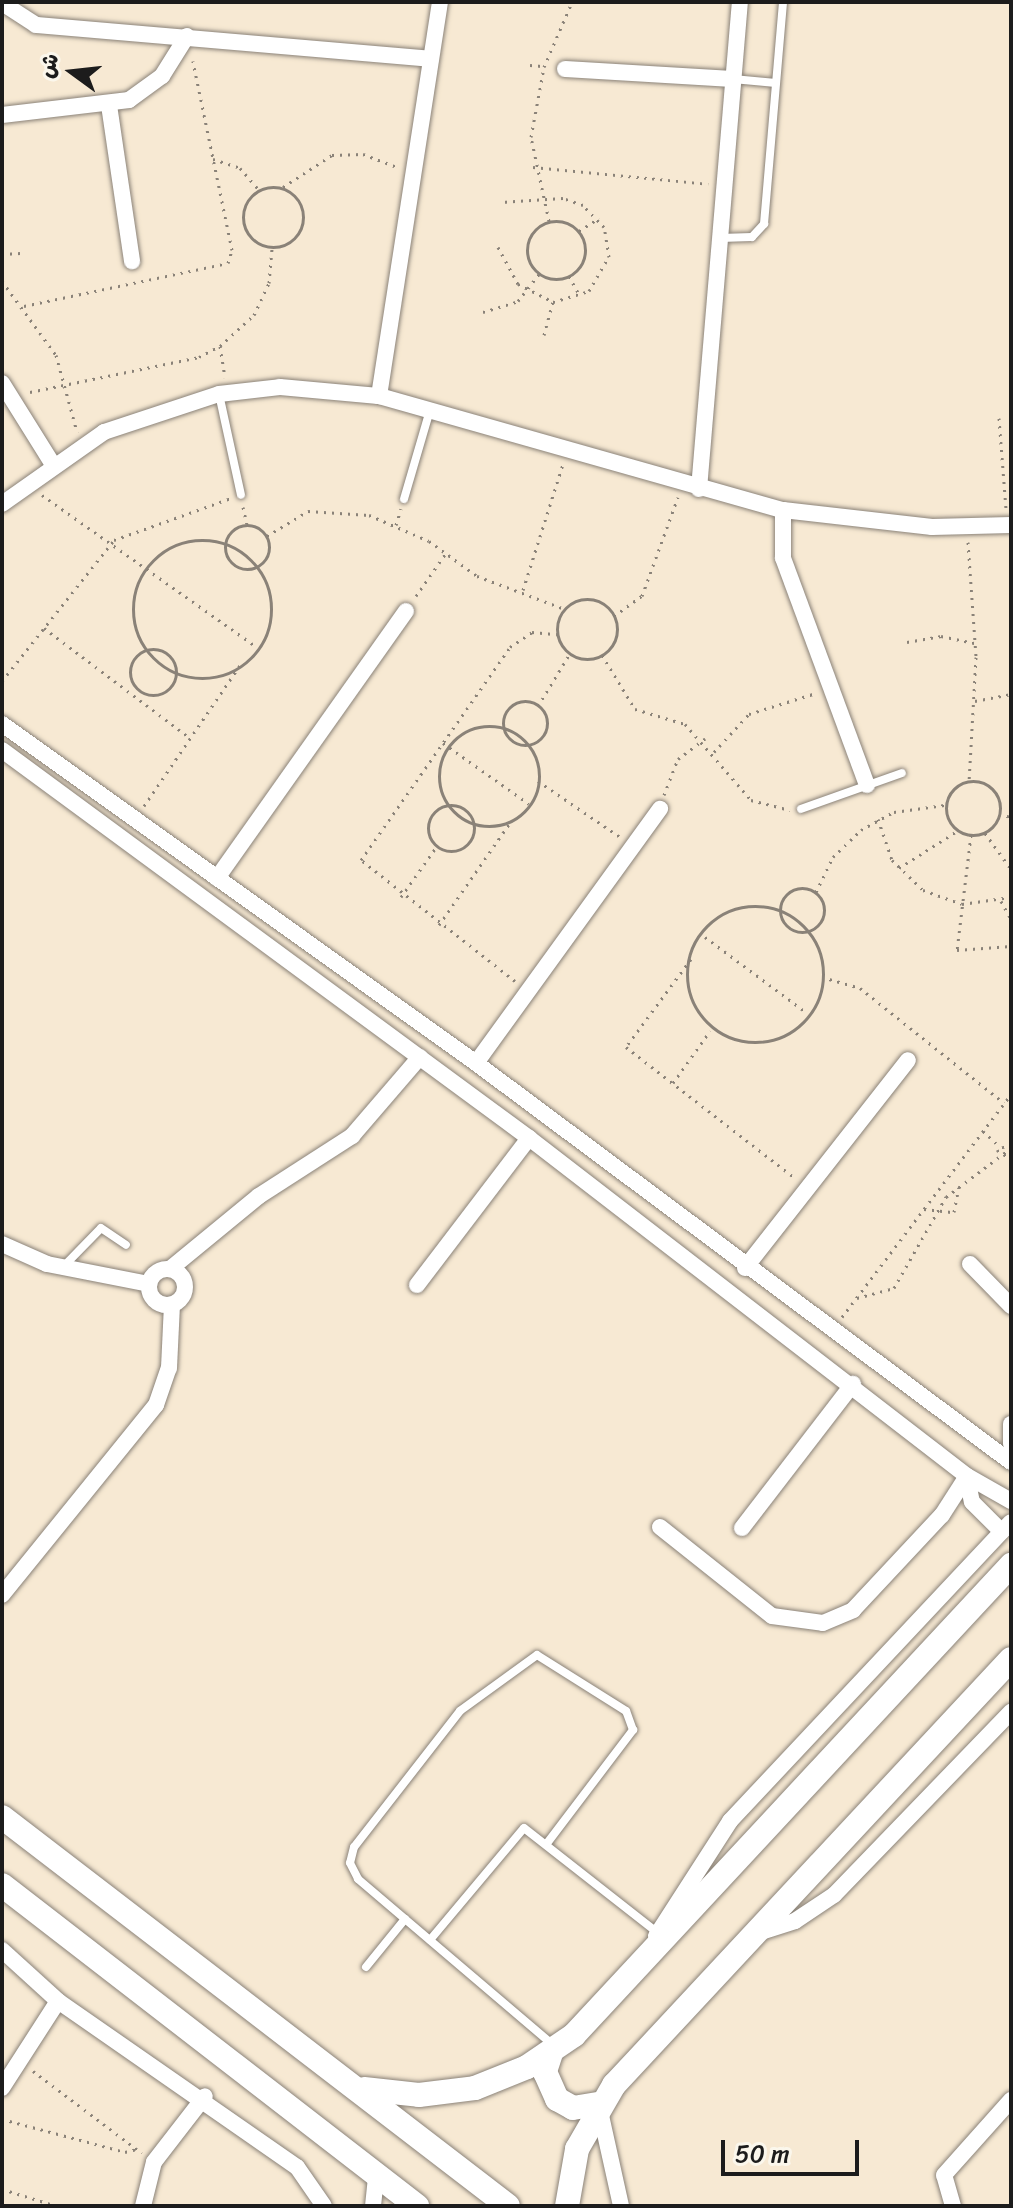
<!DOCTYPE html>
<meta charset="utf-8">
<style>
body{margin:0}
#map{position:relative;width:1013px;height:2208px;overflow:hidden;background:#f7e9d3;font-family:Sriracha,"Playpen Sans Arabic",sans-serif}
div>[style]{position:absolute}
[style*='--x']{left:calc(var(--x)*1px);top:calc(var(--y)*1px);width:calc(var(--w)*1px);rotate:calc(var(--a)*1deg)}
.path>*{height:3px;margin-top:-1.5px;transform-origin:0;background:repeating-linear-gradient(90deg,#8a8278 0 2px,transparent 0 8px)}
.path>.ring{margin:-1.5px;padding:0;box-sizing:content-box;background:none;border:3px solid #8a8278;border-radius:50%}
.roads{filter:drop-shadow(0 0 2px #8a8278) drop-shadow(0 0 2px #8a8278)}
.lane>*{height:8px;margin:-4px;padding:0 4px;transform-origin:4px;border-radius:4px;background:#fff}
.street>*{height:16px;margin:-8px;padding:0 8px;transform-origin:8px;border-radius:8px;background:#fff}
.street>.ring{margin:-8px;padding:0;box-sizing:content-box;background:none;border:16px solid #fff;border-radius:50%}
.secondary>*{height:24px;margin:-12px;padding:0 12px;transform-origin:12px;border-radius:12px;background:#fff}
span{translate:-50% -50%;white-space:nowrap;text-align:center;line-height:1.15;-webkit-text-stroke:7px #fbf7ec;paint-order:stroke}
.frame{position:absolute;inset:0;border:4px solid #1c1c1c;pointer-events:none}
.north{position:absolute;left:32px;top:32px;width:80px;height:80px;-webkit-text-stroke:6px #fbf7ec;paint-order:stroke;rotate:285deg;font-size:22px;font-weight:700;line-height:32px;text-align:center;color:#1c1c1c}
.north::after{content:'';display:block;margin:auto;width:28px;height:36px;background:#1c1c1c;clip-path:polygon(50% 0,100% 100%,50% 72%,0 100%)}
.scale{position:absolute;left:721px;top:2140px;width:138px;height:36px;box-sizing:border-box;border:4px solid #1c1c1c;border-top:0;padding-left:10px;font-size:24px;line-height:28px;white-space:nowrap;color:#1c1c1c;-webkit-text-stroke:6px #fbf7ec;paint-order:stroke}
</style>
<div id="map">
<div class="path">
<i style="--x:530;--y:65;--w:12;--a:5"></i>
<i style="--x:213;--y:159;--w:28;--a:18"></i>
<i style="--x:240;--y:168;--w:29;--a:49"></i>
<i style="--x:533;--y:167;--w:176;--a:5.5"></i>
<i class="ring" style="left:243px;top:187px;width:57px;height:57px"></i>
<i style="--x:283;--y:187;--w:59;--a:-33.1"></i>
<i style="--x:332;--y:155;--w:31;--a:-2"></i>
<i style="--x:363;--y:154;--w:36;--a:21"></i>
<i class="ring" style="left:527px;top:221px;width:55px;height:55px"></i>
<i style="--x:549;--y:221;--w:86;--a:-102.1"></i>
<i style="--x:531;--y:137;--w:71;--a:-79.5"></i>
<i style="--x:544;--y:67;--w:71;--a:-66.7"></i>
<i style="--x:579;--y:231;--w:24;--a:-33"></i>
<i style="--x:498;--y:247;--w:42;--a:61.6"></i>
<i style="--x:518;--y:284;--w:39;--a:27"></i>
<i style="--x:553;--y:302;--w:38;--a:-17"></i>
<i style="--x:589;--y:291;--w:39;--a:-60"></i>
<i style="--x:609;--y:257;--w:30;--a:-99"></i>
<i style="--x:604;--y:227;--w:30;--a:-134"></i>
<i style="--x:583;--y:205;--w:21;--a:-161"></i>
<i style="--x:563;--y:198;--w:62;--a:176.3"></i>
<i style="--x:2;--y:254;--w:19;--a:-3"></i>
<i style="--x:569;--y:276;--w:23;--a:61"></i>
<i style="--x:2;--y:281;--w:92;--a:53.9"></i>
<i style="--x:56;--y:355;--w:80;--a:74.7"></i>
<i style="--x:24;--y:306;--w:208;--a:-11.9"></i>
<i style="--x:228;--y:263;--w:14;--a:-73"></i>
<i style="--x:232;--y:250;--w:193;--a:-101.7"></i>
<i style="--x:483;--y:312;--w:37;--a:-17"></i>
<i style="--x:518;--y:301;--w:34;--a:-52"></i>
<i style="--x:544;--y:335;--w:34;--a:-75"></i>
<i style="--x:220;--y:346;--w:32;--a:81"></i>
<i style="--x:30;--y:392;--w:173;--a:-11.7"></i>
<i style="--x:199;--y:357;--w:24;--a:-28"></i>
<i style="--x:220;--y:346;--w:46;--a:-42.4"></i>
<i style="--x:254;--y:315;--w:35;--a:-65"></i>
<i style="--x:269;--y:283;--w:36;--a:-85"></i>
<i style="--x:999;--y:418;--w:91;--a:85.6"></i>
<i style="--x:42;--y:495;--w:261;--a:35.3"></i>
<i style="--x:243;--y:507;--w:17;--a:77"></i>
<i class="ring" style="left:225px;top:525px;width:41px;height:41px"></i>
<i style="--x:396;--y:525;--w:17;--a:-73"></i>
<i style="--x:267;--y:536;--w:48;--a:-31.4"></i>
<i style="--x:308;--y:511;--w:61;--a:3.8"></i>
<i style="--x:369;--y:515;--w:65;--a:23.4"></i>
<i style="--x:429;--y:541;--w:59;--a:36.1"></i>
<i style="--x:477;--y:576;--w:94;--a:20.6"></i>
<i class="ring" style="left:133px;top:540px;width:135px;height:135px"></i>
<i style="--x:968;--y:542;--w:115;--a:86"></i>
<i style="--x:976;--y:657;--w:125;--a:93.2"></i>
<i style="--x:523;--y:590;--w:132;--a:-72.4"></i>
<i style="--x:416;--y:596;--w:52;--a:-55.1"></i>
<i class="ring" style="left:557px;top:599px;width:57px;height:57px"></i>
<i style="--x:614;--y:616;--w:34;--a:-36"></i>
<i style="--x:642;--y:596;--w:105;--a:-70"></i>
<i style="--x:44;--y:628;--w:183;--a:37"></i>
<i style="--x:907;--y:642;--w:35;--a:-10"></i>
<i style="--x:941;--y:636;--w:34;--a:12"></i>
<i class="ring" style="left:130px;top:649px;width:43px;height:43px"></i>
<i style="--x:602;--y:655;--w:63;--a:58.6"></i>
<i style="--x:635;--y:709;--w:52;--a:16.7"></i>
<i style="--x:685;--y:724;--w:101;--a:49"></i>
<i style="--x:751;--y:800;--w:40;--a:14.4"></i>
<i style="--x:2;--y:681;--w:180;--a:-51.5"></i>
<i style="--x:114;--y:540;--w:124;--a:-19.7"></i>
<i style="--x:975;--y:701;--w:37;--a:-11"></i>
<i class="ring" style="left:503px;top:701px;width:41px;height:41px"></i>
<i style="--x:538;--y:706;--w:60;--a:-58.7"></i>
<i class="ring" style="left:439px;top:726px;width:97px;height:97px"></i>
<i style="--x:443;--y:743;--w:105;--a:35.3"></i>
<i style="--x:714;--y:752;--w:52;--a:-47.4"></i>
<i style="--x:749;--y:714;--w:67;--a:-17.4"></i>
<i style="--x:538;--y:781;--w:99;--a:34.3"></i>
<i class="ring" style="left:946px;top:781px;width:51px;height:51px"></i>
<i style="--x:664;--y:795;--w:39;--a:-69"></i>
<i style="--x:678;--y:759;--w:34;--a:-37"></i>
<i class="ring" style="left:428px;top:805px;width:43px;height:43px"></i>
<i style="--x:144;--y:806;--w:172;--a:-55.7"></i>
<i style="--x:999;--y:814;--w:12;--a:14"></i>
<i style="--x:878;--y:819;--w:43;--a:71.1"></i>
<i style="--x:892;--y:860;--w:43;--a:44.1"></i>
<i style="--x:923;--y:890;--w:41;--a:19.7"></i>
<i style="--x:962;--y:904;--w:49;--a:-8.1"></i>
<i style="--x:985;--y:833;--w:44;--a:54.2"></i>
<i style="--x:971;--y:835;--w:116;--a:96.9"></i>
<i style="--x:957;--y:950;--w:54;--a:-4.2"></i>
<i style="--x:899;--y:868;--w:69;--a:-32.5"></i>
<i class="ring" style="left:780px;top:888px;width:41px;height:41px"></i>
<i style="--x:816;--y:892;--w:39;--a:-64"></i>
<i style="--x:833;--y:857;--w:39;--a:-44"></i>
<i style="--x:861;--y:830;--w:38;--a:-29"></i>
<i style="--x:894;--y:812;--w:51;--a:-7.8"></i>
<i style="--x:401;--y:897;--w:62;--a:-54.8"></i>
<i style="--x:1001;--y:901;--w:21;--a:61"></i>
<i class="ring" style="left:687px;top:906px;width:133px;height:133px"></i>
<i style="--x:439;--y:925;--w:124;--a:-55.2"></i>
<i style="--x:705;--y:937;--w:127;--a:36.7"></i>
<i style="--x:691;--y:959;--w:109;--a:126.5"></i>
<i style="--x:626;--y:1047;--w:214;--a:37.8"></i>
<i style="--x:822;--y:977;--w:40;--a:16"></i>
<i style="--x:860;--y:988;--w:184;--a:38.6"></i>
<i style="--x:515;--y:981;--w:196;--a:-141.8"></i>
<i style="--x:361;--y:860;--w:260;--a:-55"></i>
<i style="--x:510;--y:647;--w:27;--a:-34"></i>
<i style="--x:532;--y:632;--w:25;--a:5"></i>
<i style="--x:673;--y:1083;--w:64;--a:-54.6"></i>
<i style="--x:983;--y:1131;--w:21;--a:43"></i>
<i style="--x:1011;--y:1143;--w:16;--a:153"></i>
<i style="--x:997;--y:1150;--w:17;--a:33"></i>
<i style="--x:924;--y:1209;--w:30;--a:6"></i>
<i style="--x:954;--y:1212;--w:25;--a:-79"></i>
<i style="--x:857;--y:1298;--w:38;--a:-15"></i>
<i style="--x:894;--y:1288;--w:105;--a:-60.3"></i>
<i style="--x:946;--y:1197;--w:81;--a:-37"></i>
<i style="--x:842;--y:1317;--w:280;--a:-52.8"></i>
<i style="--x:33;--y:2071;--w:136;--a:37"></i>
<i style="--x:2;--y:2119;--w:127;--a:15"></i>
<i style="--x:125;--y:2152;--w:12;--a:-14"></i>
<i style="--x:2;--y:2189;--w:58;--a:17.2"></i>
</div>
<div class="roads">
<div class="lane">
<i style="--x:733;--y:79;--w:43;--a:5.3"></i>
<i style="--x:720;--y:238;--w:32;--a:-2"></i>
<i style="--x:752;--y:237;--w:18;--a:-47"></i>
<i style="--x:764;--y:224;--w:223;--a:-85.1"></i>
<i style="--x:219;--y:394;--w:103;--a:77.7"></i>
<i style="--x:404;--y:499;--w:93;--a:-73.7"></i>
<i style="--x:801;--y:809;--w:107;--a:-19.6"></i>
<i style="--x:63;--y:1267;--w:54;--a:-45.7"></i>
<i style="--x:101;--y:1228;--w:30;--a:34"></i>
<i style="--x:548;--y:1842;--w:141;--a:-52.8"></i>
<i style="--x:633;--y:1730;--w:20;--a:-110"></i>
<i style="--x:626;--y:1711;--w:105;--a:-147.8"></i>
<i style="--x:537;--y:1655;--w:95;--a:144"></i>
<i style="--x:460;--y:1711;--w:172;--a:127.9"></i>
<i style="--x:354;--y:1847;--w:16;--a:104"></i>
<i style="--x:350;--y:1863;--w:18;--a:63"></i>
<i style="--x:358;--y:1879;--w:256;--a:40.4"></i>
<i style="--x:430;--y:1940;--w:146;--a:-50"></i>
<i style="--x:524;--y:1828;--w:170;--a:38.1"></i>
<i style="--x:366;--y:1967;--w:62;--a:-50.9"></i>
</div>
<div class="street">
<i style="--x:2;--y:3;--w:40;--a:32.9"></i>
<i style="--x:36;--y:25;--w:396;--a:4.9"></i>
<i style="--x:565;--y:69;--w:168;--a:3.4"></i>
<i style="--x:109;--y:105;--w:158;--a:81.6"></i>
<i style="--x:2;--y:115;--w:128;--a:-6.7"></i>
<i style="--x:129;--y:100;--w:41;--a:-36"></i>
<i style="--x:162;--y:76;--w:47;--a:-58"></i>
<i style="--x:2;--y:383;--w:94;--a:58"></i>
<i style="--x:379;--y:396;--w:399;--a:-81.2"></i>
<i style="--x:699;--y:489;--w:489;--a:-85.2"></i>
<i style="--x:2;--y:504;--w:125;--a:-35.2"></i>
<i style="--x:104;--y:432;--w:121;--a:-18.3"></i>
<i style="--x:219;--y:394;--w:61;--a:-6.5"></i>
<i style="--x:280;--y:387;--w:99;--a:5.2"></i>
<i style="--x:379;--y:396;--w:420;--a:15.8"></i>
<i style="--x:783;--y:510;--w:150;--a:6.5"></i>
<i style="--x:932;--y:527;--w:79;--a:-1.5"></i>
<i style="--x:783;--y:510;--w:48;--a:90"></i>
<i style="--x:783;--y:558;--w:242;--a:69.7"></i>
<i style="--x:2;--y:724;--w:583;--a:35.57"></i>
<i style="--x:476;--y:1063;--w:667;--a:36.72"></i>
<i style="--x:2;--y:750;--w:654;--a:36.36"></i>
<i style="--x:529;--y:1138;--w:553;--a:37.66"></i>
<i style="--x:967;--y:1476;--w:51;--a:29.6"></i>
<i style="--x:217;--y:878;--w:327;--a:-54.7"></i>
<i style="--x:476;--y:1063;--w:314;--a:-54.1"></i>
<i style="--x:2;--y:1244;--w:49;--a:24"></i>
<i style="--x:47;--y:1264;--w:104;--a:11.1"></i>
<i style="--x:970;--y:1264;--w:59;--a:45.7"></i>
<i style="--x:745;--y:1268;--w:264;--a:-51.9"></i>
<i class="ring" style="left:149px;top:1269px;width:20px;height:20px"></i>
<i style="--x:170;--y:1269;--w:115;--a:-39.4"></i>
<i style="--x:259;--y:1196;--w:111;--a:-32.8"></i>
<i style="--x:352;--y:1136;--w:104;--a:-49.3"></i>
<i style="--x:417;--y:1285;--w:185;--a:-52.7"></i>
<i style="--x:1011;--y:1424;--w:20;--a:90"></i>
<i style="--x:967;--y:1477;--w:25;--a:79"></i>
<i style="--x:972;--y:1502;--w:42;--a:45"></i>
<i style="--x:660;--y:1527;--w:143;--a:38.5"></i>
<i style="--x:772;--y:1616;--w:51;--a:7.8"></i>
<i style="--x:823;--y:1623;--w:33;--a:-23"></i>
<i style="--x:853;--y:1610;--w:130;--a:-46.9"></i>
<i style="--x:942;--y:1515;--w:46;--a:-57.3"></i>
<i style="--x:742;--y:1528;--w:182;--a:-52.4"></i>
<i style="--x:2;--y:1595;--w:245;--a:-51"></i>
<i style="--x:156;--y:1405;--w:39;--a:-71"></i>
<i style="--x:169;--y:1368;--w:63;--a:-87.3"></i>
<i style="--x:755;--y:1934;--w:42;--a:-18"></i>
<i style="--x:795;--y:1921;--w:47;--a:-33.7"></i>
<i style="--x:834;--y:1895;--w:255;--a:-46"></i>
<i style="--x:656;--y:1936;--w:137;--a:-57.2"></i>
<i style="--x:730;--y:1821;--w:410;--a:-46.8"></i>
<i style="--x:2;--y:1950;--w:76;--a:42.3"></i>
<i style="--x:58;--y:2001;--w:291;--a:34.8"></i>
<i style="--x:297;--y:2167;--w:47;--a:55.3"></i>
<i style="--x:2;--y:2088;--w:103;--a:-57.2"></i>
<i style="--x:600;--y:2111;--w:97;--a:77.5"></i>
<i style="--x:143;--y:2206;--w:45;--a:-76"></i>
<i style="--x:154;--y:2162;--w:83;--a:-52.3"></i>
<i style="--x:373;--y:2206;--w:31;--a:-84"></i>
<i style="--x:953;--y:2206;--w:32;--a:-106"></i>
<i style="--x:944;--y:2175;--w:101;--a:-48.2"></i>
</div>
<div class="secondary">
<i style="--x:2;--y:1817;--w:638;--a:37.55"></i>
<i style="--x:2;--y:1885;--w:525;--a:37.72"></i>
<i style="--x:551;--y:2053;--w:20;--a:108"></i>
<i style="--x:545;--y:2072;--w:30;--a:66"></i>
<i style="--x:557;--y:2099;--w:18;--a:29"></i>
<i style="--x:573;--y:2108;--w:26;--a:-9"></i>
<i style="--x:364;--y:2089;--w:55;--a:6.2"></i>
<i style="--x:419;--y:2095;--w:56;--a:-7.1"></i>
<i style="--x:475;--y:2088;--w:56;--a:-22"></i>
<i style="--x:527;--y:2067;--w:57;--a:-34.2"></i>
<i style="--x:574;--y:2035;--w:642;--a:-47.08"></i>
<i style="--x:567;--y:2206;--w:58;--a:-80"></i>
<i style="--x:577;--y:2149;--w:74;--a:-60"></i>
<i style="--x:614;--y:2085;--w:582;--a:-47.02"></i>
</div>
</div>
<div class="frame"></div>
<div class="north">ش</div>
<div class="scale">50 m</div>
</div>
